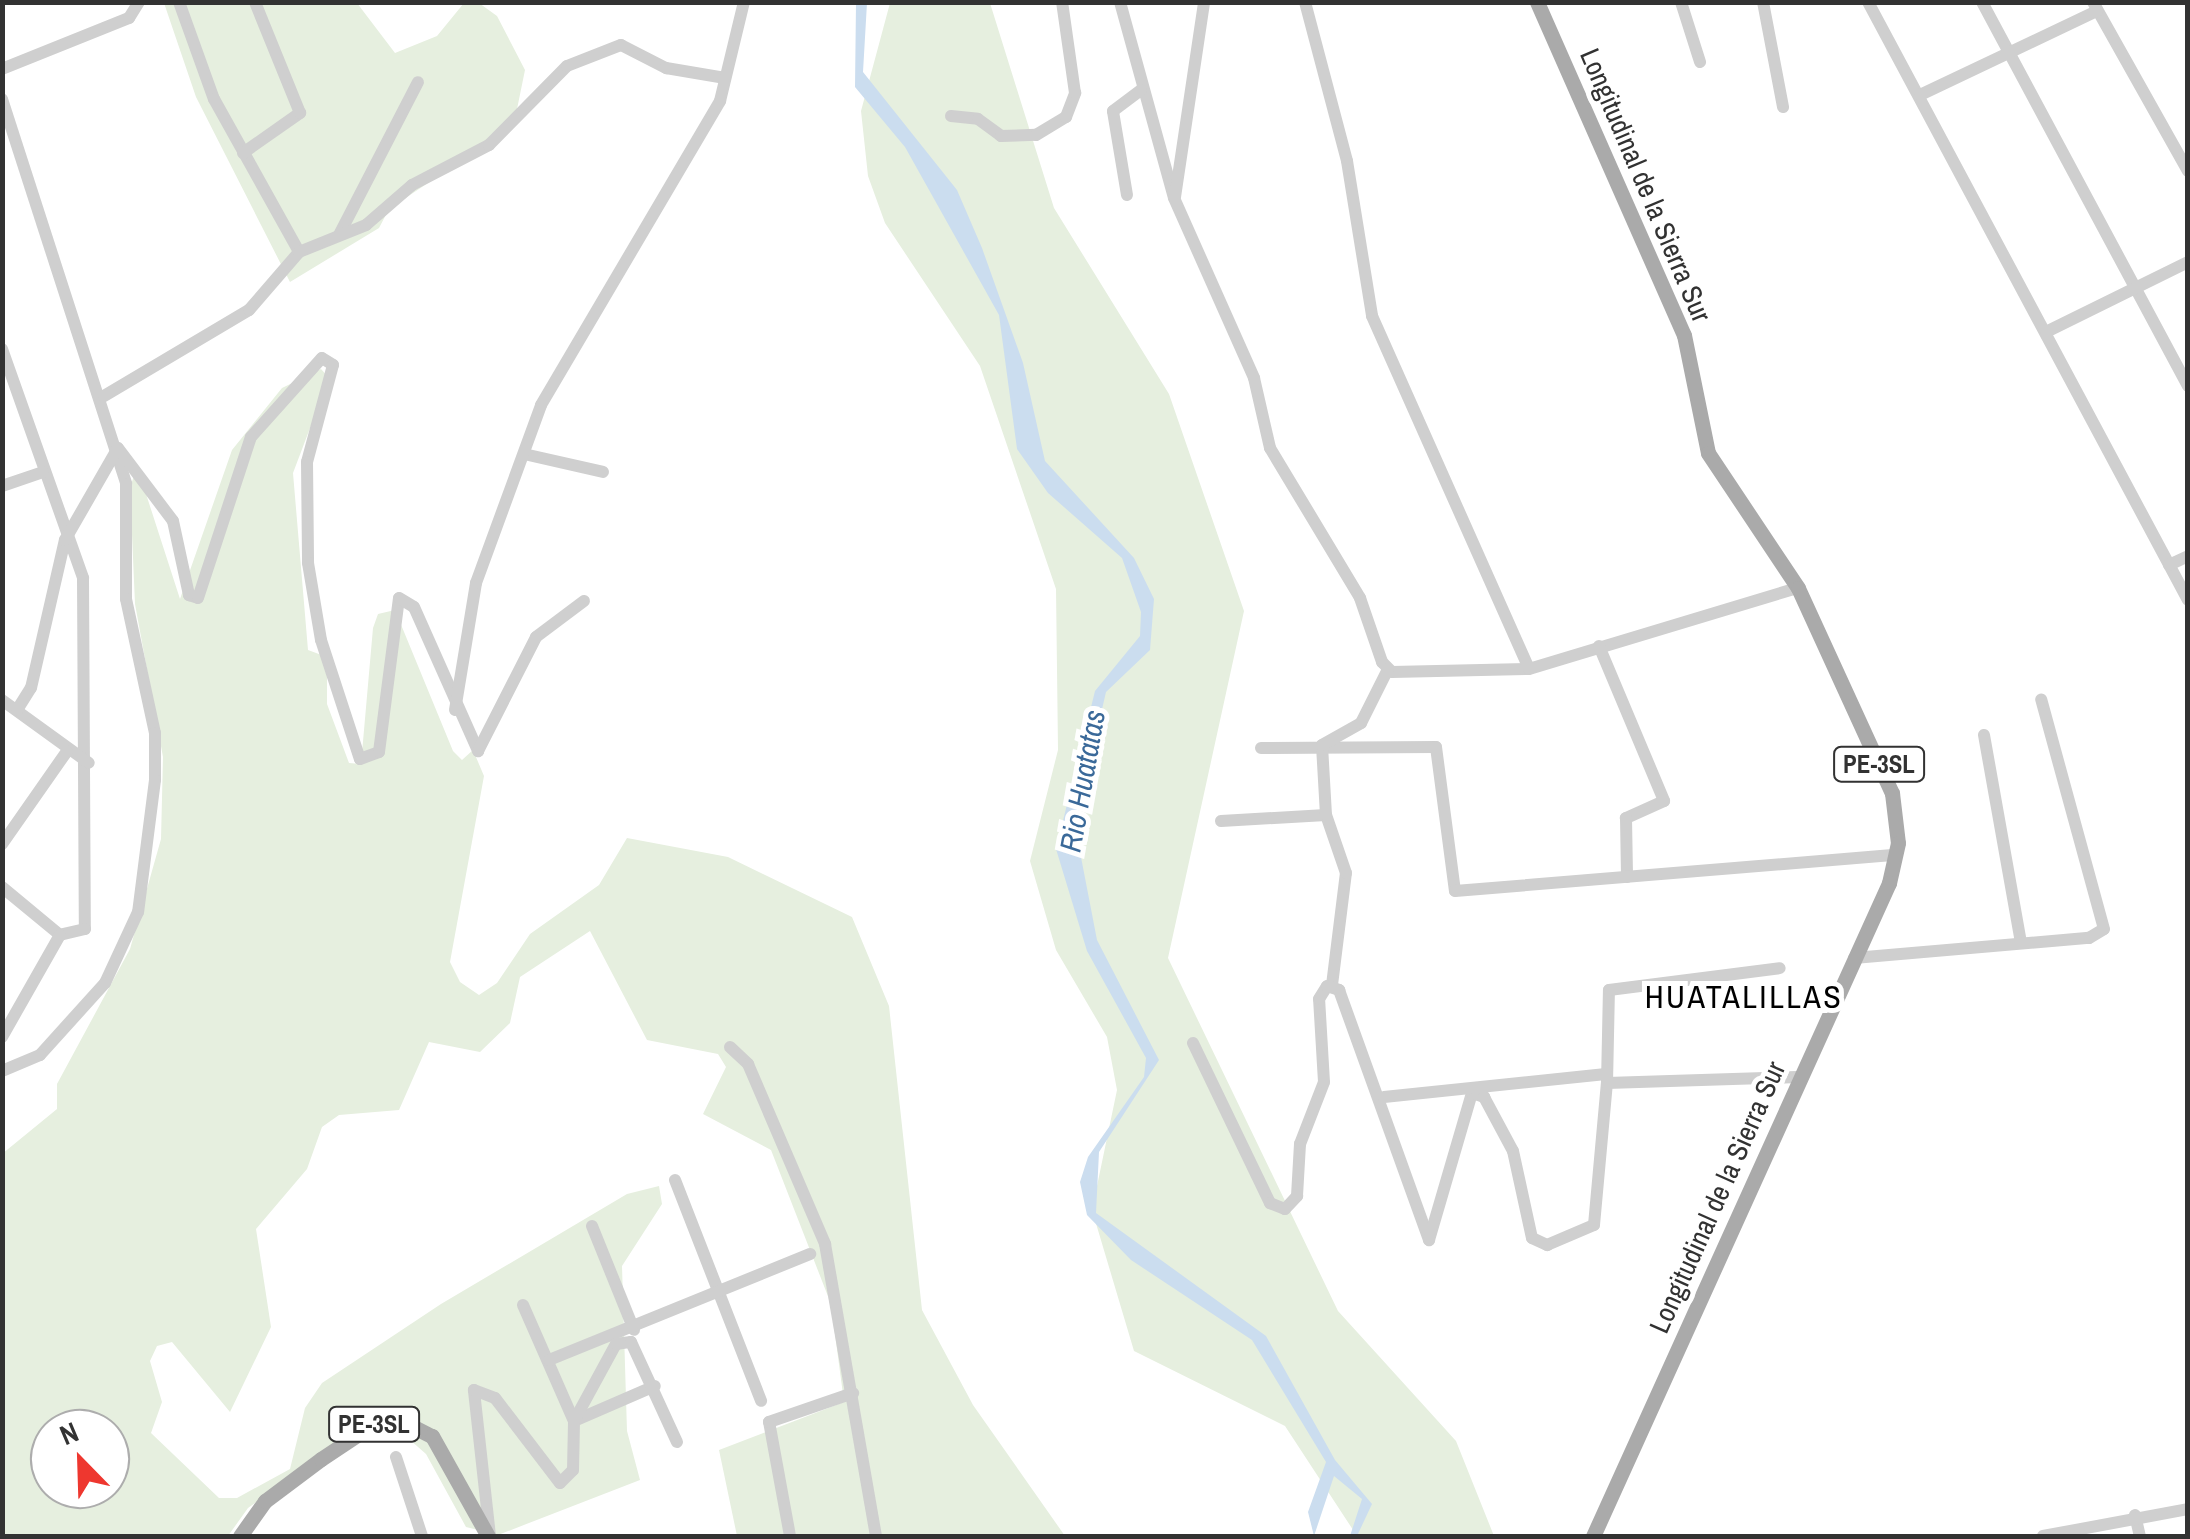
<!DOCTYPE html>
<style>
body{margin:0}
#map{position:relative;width:2190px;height:1539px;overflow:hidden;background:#fff;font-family:"Archivo Narrow",sans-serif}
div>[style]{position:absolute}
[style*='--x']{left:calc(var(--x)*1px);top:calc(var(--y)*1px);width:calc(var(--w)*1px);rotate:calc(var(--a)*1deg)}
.green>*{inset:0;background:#e6efdf}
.water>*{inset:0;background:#cbddef}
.minor>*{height:12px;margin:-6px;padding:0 6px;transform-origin:6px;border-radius:6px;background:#cfcfcf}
.major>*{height:15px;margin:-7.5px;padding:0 7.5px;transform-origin:7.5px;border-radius:7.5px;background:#aaa}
span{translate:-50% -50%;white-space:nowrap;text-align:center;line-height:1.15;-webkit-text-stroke:10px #fff;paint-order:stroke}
.shield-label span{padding:2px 8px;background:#fff;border:2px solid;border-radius:8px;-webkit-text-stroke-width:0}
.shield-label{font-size:25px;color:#323232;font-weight:700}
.street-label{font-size:28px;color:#323232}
.water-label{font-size:30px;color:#3a6999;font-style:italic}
.quarter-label{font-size:32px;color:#000;letter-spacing:2.5px}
.frame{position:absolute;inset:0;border:5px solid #323232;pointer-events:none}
.north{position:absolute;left:30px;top:1409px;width:100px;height:100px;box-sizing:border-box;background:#fff;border:2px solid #adadad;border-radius:50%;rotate:337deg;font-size:28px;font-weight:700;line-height:40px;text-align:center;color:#323232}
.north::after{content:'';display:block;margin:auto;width:35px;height:45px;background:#ee372f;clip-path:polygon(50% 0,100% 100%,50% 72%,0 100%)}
</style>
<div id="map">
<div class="green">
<i style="clip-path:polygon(164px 3px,357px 3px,395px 53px,437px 36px,464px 3px,479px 3px,497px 16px,525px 70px,516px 114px,500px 135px,389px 209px,379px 228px,290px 282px,196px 97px)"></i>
<i style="clip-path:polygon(890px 3px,990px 3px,1054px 208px,1169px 394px,1244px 611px,1168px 958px,1338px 1311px,1456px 1441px,1494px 1536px,1357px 1536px,1285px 1426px,1134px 1351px,1092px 1210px,1117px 1090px,1107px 1037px,1056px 950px,1030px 861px,1058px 750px,1056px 589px,980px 366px,885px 223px,868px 176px,861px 111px)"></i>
<i style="clip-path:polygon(evenodd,321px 369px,329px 378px,293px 473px,308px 650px,327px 657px,327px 704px,349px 763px,361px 764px,373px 628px,378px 614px,395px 610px,453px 751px,462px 760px,473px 750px,484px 776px,450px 962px,460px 982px,479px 995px,497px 983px,530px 934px,599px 885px,627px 838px,728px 857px,852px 917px,889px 1006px,922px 1310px,973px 1405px,1065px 1536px,737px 1536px,719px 1450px,844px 1402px,831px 1304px,771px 1150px,703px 1114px,726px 1067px,718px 1054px,647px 1040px,590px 931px,520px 977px,510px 1023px,480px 1052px,429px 1042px,399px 1110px,339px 1115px,322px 1127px,307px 1169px,256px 1229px,271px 1327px,230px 1412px,172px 1342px,157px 1346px,150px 1361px,162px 1402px,151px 1433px,219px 1498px,237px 1498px,290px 1469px,305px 1408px,322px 1383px,441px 1304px,627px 1194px,659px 1186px,662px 1204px,622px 1266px,627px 1431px,640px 1480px,498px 1535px,466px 1527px,426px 1454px,401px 1432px,350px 1435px,248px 1508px,228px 1536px,3px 1536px,2px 1154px,57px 1109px,57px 1084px,130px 949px,161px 839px,163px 757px,135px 604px,130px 488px,137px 466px,180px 599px,232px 450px,282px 388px,321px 369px,50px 1429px,110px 1429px,110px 1489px,50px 1489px,50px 1429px)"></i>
</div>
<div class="water">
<i style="clip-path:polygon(856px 3px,867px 3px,863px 72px,957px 190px,982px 248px,1023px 363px,1045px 461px,1134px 558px,1154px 599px,1150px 650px,1106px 692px,1075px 826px,1097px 940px,1159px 1060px,1099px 1152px,1096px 1213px,1266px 1336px,1335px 1460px,1372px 1504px,1357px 1536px,1350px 1536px,1362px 1499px,1334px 1476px,1314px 1536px,1308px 1512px,1326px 1462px,1252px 1340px,1131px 1260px,1087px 1215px,1080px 1182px,1088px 1157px,1144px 1077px,1146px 1058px,1087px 951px,1056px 849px,1095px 691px,1140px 636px,1141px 612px,1122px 558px,1048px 493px,1017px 449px,999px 315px,905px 147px,855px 87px)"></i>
</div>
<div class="minor">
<i style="--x:179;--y:2;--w:103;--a:70.2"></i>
<i style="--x:214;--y:99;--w:175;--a:60.9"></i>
<i style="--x:1120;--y:2;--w:203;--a:74.6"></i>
<i style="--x:1174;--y:198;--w:197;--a:66"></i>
<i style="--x:1254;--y:378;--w:72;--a:77.1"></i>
<i style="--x:1270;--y:448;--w:175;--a:59"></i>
<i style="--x:1360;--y:598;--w:68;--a:71"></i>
<i style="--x:1382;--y:662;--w:14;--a:45"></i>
<i style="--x:1392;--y:672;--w:137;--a:-1.3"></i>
<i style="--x:1305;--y:2;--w:164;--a:75.2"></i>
<i style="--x:1347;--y:161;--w:157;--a:80.8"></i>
<i style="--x:1372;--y:316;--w:386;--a:66"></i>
<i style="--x:1529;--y:669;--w:281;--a:-16.8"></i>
<i style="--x:1681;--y:2;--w:63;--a:72.4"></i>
<i style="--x:1763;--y:2;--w:107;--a:79.2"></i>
<i style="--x:1868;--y:2;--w:678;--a:61.85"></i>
<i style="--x:1982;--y:2;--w:436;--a:61.8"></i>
<i style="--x:2093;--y:2;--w:194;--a:60.7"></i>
<i style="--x:2;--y:69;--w:137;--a:-21.9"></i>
<i style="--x:129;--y:18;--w:19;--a:-58"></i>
<i style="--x:1920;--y:95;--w:196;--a:-25.4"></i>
<i style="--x:2;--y:99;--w:404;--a:72.1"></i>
<i style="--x:126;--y:484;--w:115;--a:90"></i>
<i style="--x:126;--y:599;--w:137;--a:77.8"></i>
<i style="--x:155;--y:733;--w:47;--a:90"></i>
<i style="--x:155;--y:780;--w:133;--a:97.3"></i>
<i style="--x:138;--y:912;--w:78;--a:114.9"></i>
<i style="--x:105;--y:983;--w:97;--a:132.1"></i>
<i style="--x:40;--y:1055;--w:41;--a:157.2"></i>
<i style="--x:951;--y:116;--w:27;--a:6"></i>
<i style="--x:978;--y:119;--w:29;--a:36"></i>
<i style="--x:1001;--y:136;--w:35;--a:-2"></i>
<i style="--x:1036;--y:135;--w:35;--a:-31"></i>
<i style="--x:1066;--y:117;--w:26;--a:-69"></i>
<i style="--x:1075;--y:93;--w:92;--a:-98.1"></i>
<i style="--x:243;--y:153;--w:70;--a:-35.1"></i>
<i style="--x:300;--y:113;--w:120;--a:-112.1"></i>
<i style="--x:1127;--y:195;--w:85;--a:-99.5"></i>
<i style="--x:1113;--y:111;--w:35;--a:-37"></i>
<i style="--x:1175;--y:197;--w:197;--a:-81.5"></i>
<i style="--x:339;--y:235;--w:172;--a:-62.7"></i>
<i style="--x:2046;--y:332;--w:158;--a:-26.2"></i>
<i style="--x:2;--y:349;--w:243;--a:70.5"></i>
<i style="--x:83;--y:578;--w:351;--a:89.7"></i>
<i style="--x:85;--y:929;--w:26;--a:167"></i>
<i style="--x:60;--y:935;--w:75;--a:-140.4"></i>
<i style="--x:104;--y:396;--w:169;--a:-30.7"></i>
<i style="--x:249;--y:310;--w:77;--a:-49.2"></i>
<i style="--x:299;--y:252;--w:72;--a:-21.9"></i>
<i style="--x:366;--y:225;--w:61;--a:-41"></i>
<i style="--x:412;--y:185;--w:87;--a:-27.5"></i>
<i style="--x:489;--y:145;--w:111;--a:-45.4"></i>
<i style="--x:567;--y:66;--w:58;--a:-21.3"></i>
<i style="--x:621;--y:45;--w:51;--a:27.1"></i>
<i style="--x:666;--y:68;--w:60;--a:9.6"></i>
<i style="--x:524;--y:454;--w:81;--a:12.8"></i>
<i style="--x:2;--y:486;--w:43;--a:-18.9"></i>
<i style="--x:2169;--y:565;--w:21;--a:-25"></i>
<i style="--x:1599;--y:646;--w:168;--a:67.2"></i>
<i style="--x:1664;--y:801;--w:42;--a:155.9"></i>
<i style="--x:1626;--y:818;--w:59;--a:89"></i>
<i style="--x:2;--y:700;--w:107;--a:35.9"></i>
<i style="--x:17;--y:710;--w:26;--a:-58"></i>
<i style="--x:31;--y:688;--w:152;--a:-77.1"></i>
<i style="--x:65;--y:540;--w:106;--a:-60.1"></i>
<i style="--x:118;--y:448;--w:91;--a:53"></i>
<i style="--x:173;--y:521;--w:76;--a:77.8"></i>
<i style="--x:189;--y:595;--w:9;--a:18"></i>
<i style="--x:198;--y:598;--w:169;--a:-71.8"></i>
<i style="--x:251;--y:437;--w:106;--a:-48.1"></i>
<i style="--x:322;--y:358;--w:13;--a:32"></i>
<i style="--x:333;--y:365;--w:100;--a:105"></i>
<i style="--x:307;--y:462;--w:101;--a:89.4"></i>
<i style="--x:308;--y:563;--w:78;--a:80.4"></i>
<i style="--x:321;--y:640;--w:125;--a:71.9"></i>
<i style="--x:360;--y:759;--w:20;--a:-20"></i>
<i style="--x:379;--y:752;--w:155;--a:-82.6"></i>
<i style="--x:399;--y:598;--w:17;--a:31"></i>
<i style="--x:414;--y:607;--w:158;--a:66"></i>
<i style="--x:478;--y:751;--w:128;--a:-63"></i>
<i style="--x:536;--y:637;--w:60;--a:-36.9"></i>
<i style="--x:455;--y:710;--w:129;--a:-80.6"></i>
<i style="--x:476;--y:583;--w:189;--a:-69.9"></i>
<i style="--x:541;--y:405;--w:353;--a:-59.5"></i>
<i style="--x:720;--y:101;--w:102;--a:-76.4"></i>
<i style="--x:1984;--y:735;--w:210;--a:79.9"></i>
<i style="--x:1261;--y:748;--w:175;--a:-0.3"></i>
<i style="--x:1436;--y:747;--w:145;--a:82.5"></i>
<i style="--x:1455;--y:891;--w:442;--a:-4.7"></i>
<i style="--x:1221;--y:821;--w:105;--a:-3.3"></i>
<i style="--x:2;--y:844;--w:113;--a:-55"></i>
<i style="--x:1854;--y:958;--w:236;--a:-4.9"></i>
<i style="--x:2089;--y:938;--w:17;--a:-31"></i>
<i style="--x:2104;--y:929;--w:238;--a:-105.3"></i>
<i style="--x:1332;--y:985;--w:113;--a:-82.9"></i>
<i style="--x:1346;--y:873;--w:61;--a:-109"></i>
<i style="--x:1326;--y:815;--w:70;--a:-93.3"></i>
<i style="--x:1322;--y:745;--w:45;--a:-29.4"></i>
<i style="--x:1361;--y:723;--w:60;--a:-63.4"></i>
<i style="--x:2;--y:1037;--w:117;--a:-60.4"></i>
<i style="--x:1193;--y:1043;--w:178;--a:64.3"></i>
<i style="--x:1270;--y:1203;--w:16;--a:22"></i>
<i style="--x:1285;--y:1209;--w:18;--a:-47"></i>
<i style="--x:1297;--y:1196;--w:52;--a:-86.7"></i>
<i style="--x:1300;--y:1144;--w:66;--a:-68.8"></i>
<i style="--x:1324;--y:1082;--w:83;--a:-93.4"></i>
<i style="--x:1319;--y:999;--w:15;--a:-58"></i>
<i style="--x:1327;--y:986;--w:13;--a:18"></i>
<i style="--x:1339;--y:990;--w:266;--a:70.2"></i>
<i style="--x:1429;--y:1240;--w:153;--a:-73.7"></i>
<i style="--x:1472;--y:1093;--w:13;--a:18"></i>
<i style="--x:1484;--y:1097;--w:61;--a:61.8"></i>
<i style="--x:1513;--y:1151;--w:89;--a:77.7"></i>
<i style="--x:1532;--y:1238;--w:17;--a:25"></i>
<i style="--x:1547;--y:1245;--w:51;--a:-23.1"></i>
<i style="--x:1594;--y:1225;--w:143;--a:-84.8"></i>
<i style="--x:1607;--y:1083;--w:191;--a:-1.8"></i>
<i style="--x:730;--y:1047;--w:25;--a:43"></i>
<i style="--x:748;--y:1064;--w:196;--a:66.8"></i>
<i style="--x:825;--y:1244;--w:296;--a:80.1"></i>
<i style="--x:1607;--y:1083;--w:93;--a:-88.8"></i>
<i style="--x:1609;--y:990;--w:172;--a:-7.3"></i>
<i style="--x:1384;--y:1097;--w:223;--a:-5.9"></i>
<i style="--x:675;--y:1180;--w:237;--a:68.7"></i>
<i style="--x:592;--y:1226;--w:112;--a:68"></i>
<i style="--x:523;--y:1305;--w:127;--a:66.3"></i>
<i style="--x:574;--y:1421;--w:88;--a:-23.4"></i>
<i style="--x:549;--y:1360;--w:282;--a:-22.1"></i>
<i style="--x:396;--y:1457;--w:83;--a:71.8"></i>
<i style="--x:2135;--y:1515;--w:22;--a:77"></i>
<i style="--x:490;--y:1536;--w:147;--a:-96.3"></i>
<i style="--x:474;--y:1390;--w:22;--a:21"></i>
<i style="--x:495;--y:1398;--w:107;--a:52.6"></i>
<i style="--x:560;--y:1483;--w:18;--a:-45"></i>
<i style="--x:573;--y:1470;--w:49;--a:-88.8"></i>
<i style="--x:574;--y:1421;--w:88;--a:-61.4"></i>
<i style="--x:616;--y:1344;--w:15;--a:-8"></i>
<i style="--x:631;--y:1342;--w:110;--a:65.3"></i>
<i style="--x:790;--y:1536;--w:116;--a:-100.4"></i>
<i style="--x:769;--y:1422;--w:89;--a:-19"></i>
<i style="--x:2043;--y:1536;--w:147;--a:-10.5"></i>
</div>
<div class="major">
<i style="--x:1537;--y:2;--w:364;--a:66.2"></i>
<i style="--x:1684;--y:335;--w:120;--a:78.5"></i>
<i style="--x:1708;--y:453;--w:162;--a:56.3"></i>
<i style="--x:1798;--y:588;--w:226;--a:65.4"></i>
<i style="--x:1892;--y:793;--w:50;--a:83.2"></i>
<i style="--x:1898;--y:843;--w:41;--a:102.7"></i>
<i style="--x:1889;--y:883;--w:717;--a:114.38"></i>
<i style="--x:240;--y:1536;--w:43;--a:-54.5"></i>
<i style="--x:265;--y:1501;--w:70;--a:-36.9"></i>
<i style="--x:321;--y:1459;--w:65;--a:-33.7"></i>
<i style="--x:375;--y:1423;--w:25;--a:-7"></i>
<i style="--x:400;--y:1420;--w:36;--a:27"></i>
<i style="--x:432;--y:1436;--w:115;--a:60.8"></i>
</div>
<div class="shield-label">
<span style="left:1879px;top:764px">PE-3SL</span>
<span style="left:374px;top:1424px">PE-3SL</span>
</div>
<div class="street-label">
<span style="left:1646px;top:185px;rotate:67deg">Longitudinal de la Sierra Sur</span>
<span style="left:1717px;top:1197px;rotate:-66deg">Longitudinal de la Sierra Sur</span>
</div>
<div class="water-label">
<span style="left:1082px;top:781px;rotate:-80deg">Rio Huatatas</span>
</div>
<div class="quarter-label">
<span style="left:1744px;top:997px">HUATALILLAS</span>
</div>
<div class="frame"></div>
<div class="north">N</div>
</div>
